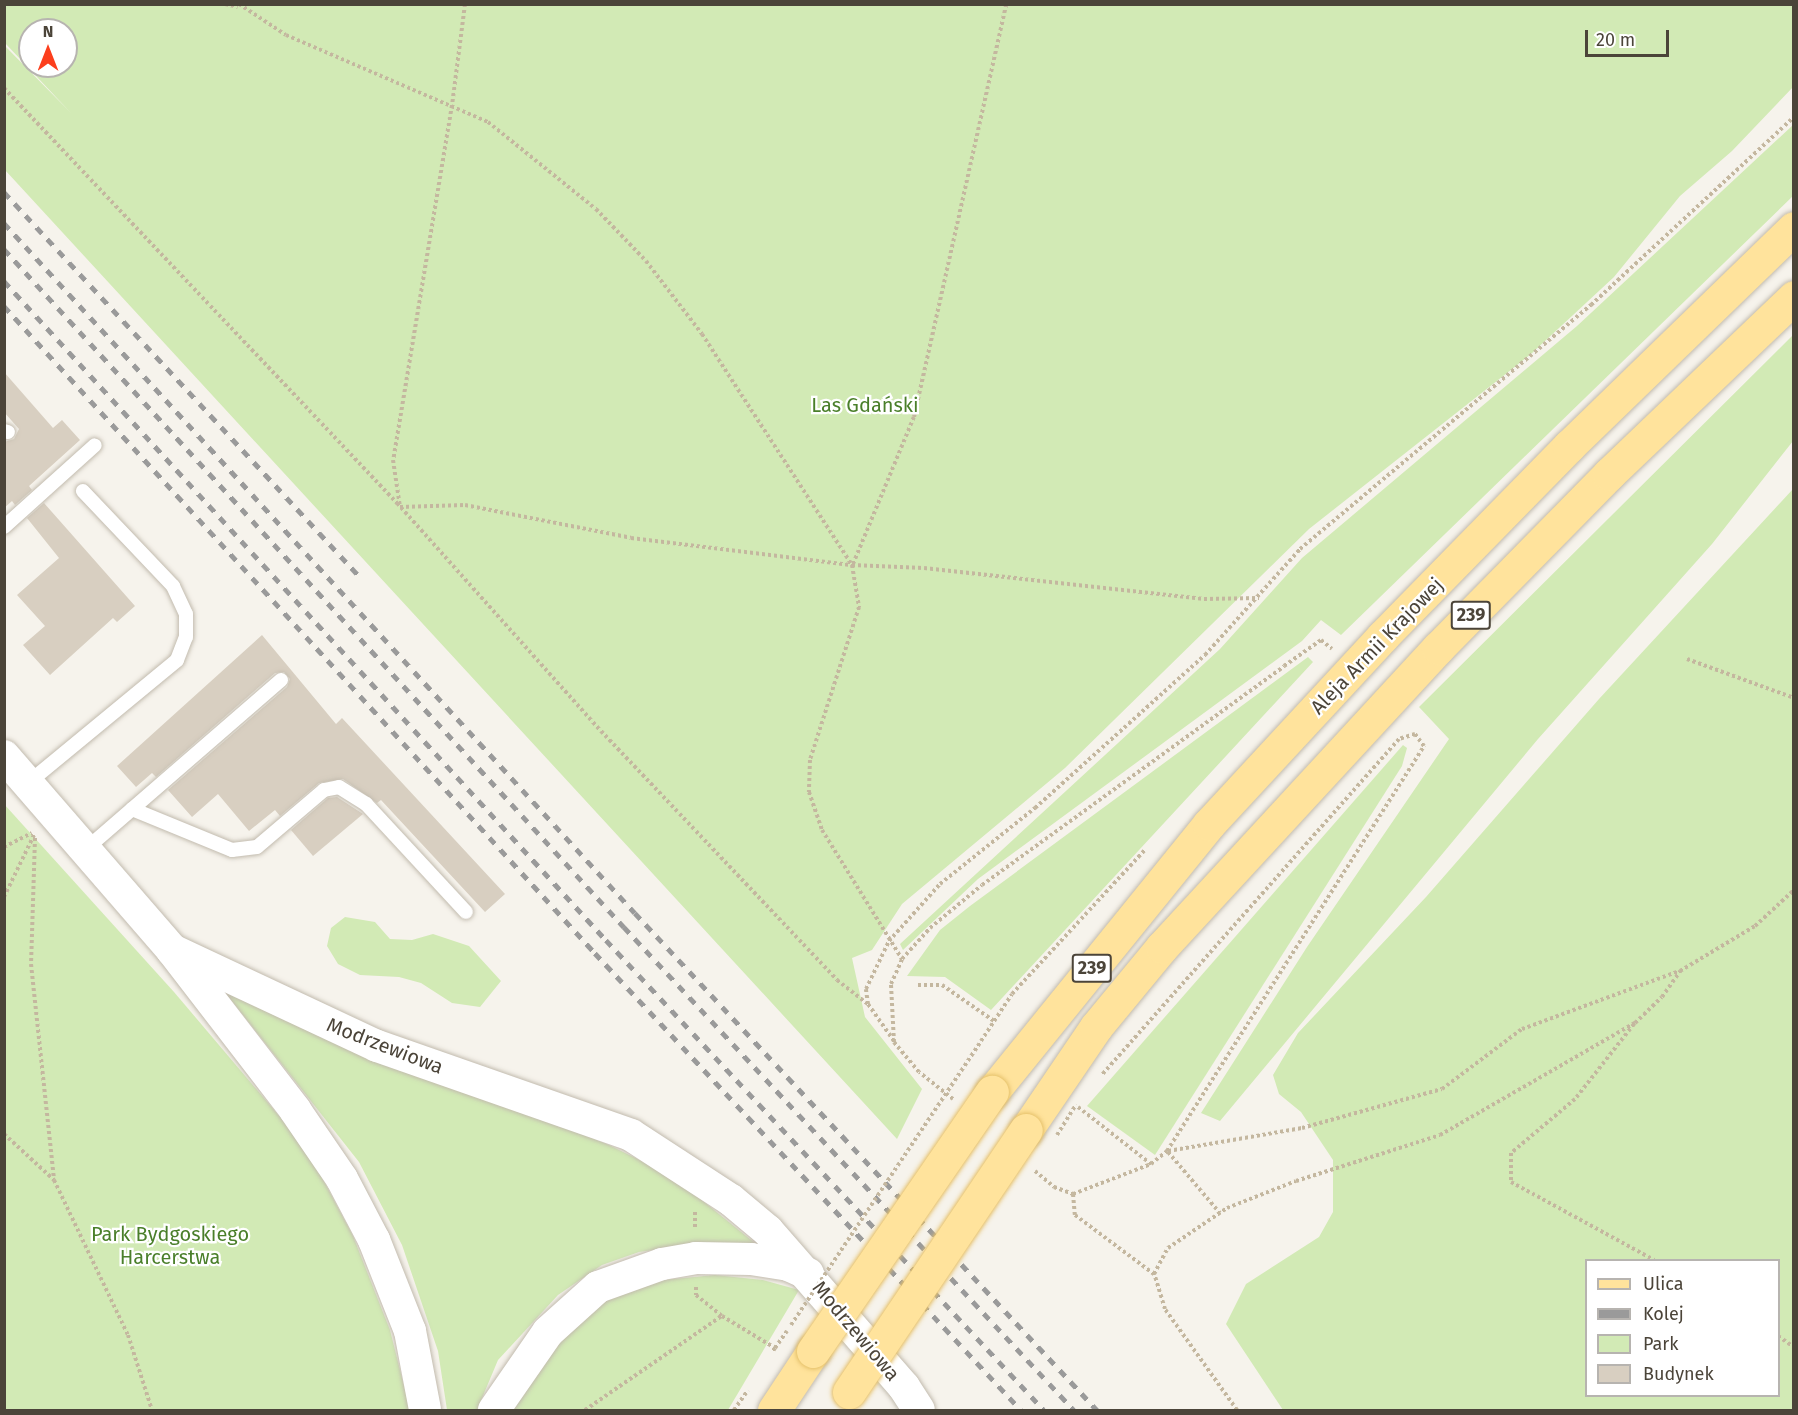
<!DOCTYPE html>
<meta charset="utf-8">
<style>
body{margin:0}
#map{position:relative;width:1798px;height:1415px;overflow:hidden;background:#f6f3ec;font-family:"Fira Sans",sans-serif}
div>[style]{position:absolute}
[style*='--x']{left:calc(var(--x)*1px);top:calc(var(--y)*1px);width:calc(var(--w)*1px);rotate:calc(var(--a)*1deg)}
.green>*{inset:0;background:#d2eab5}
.building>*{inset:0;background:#d8cfc1}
.path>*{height:4px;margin-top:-2px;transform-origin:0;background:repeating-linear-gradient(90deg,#c4b79f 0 3px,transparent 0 6px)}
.roads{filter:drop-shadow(0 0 2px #c2bbae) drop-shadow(0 0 2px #c2bbae)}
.service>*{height:14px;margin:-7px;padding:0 7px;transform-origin:7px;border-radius:7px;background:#fff}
.tertiary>*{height:32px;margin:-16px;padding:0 16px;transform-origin:16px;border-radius:16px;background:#fff}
.primary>*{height:33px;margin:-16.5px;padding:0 16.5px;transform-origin:16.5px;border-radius:16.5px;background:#ffe39c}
.rail>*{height:4.5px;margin-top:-2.25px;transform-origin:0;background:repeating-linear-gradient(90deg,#9a9a9a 0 8px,transparent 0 16px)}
.path-bridge>*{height:4px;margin-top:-2px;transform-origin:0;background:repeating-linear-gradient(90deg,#c4b79f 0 3px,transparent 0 6px)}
.bridges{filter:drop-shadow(0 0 2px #e6c16a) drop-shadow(0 0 2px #e6c16a)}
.primary-bridge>*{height:33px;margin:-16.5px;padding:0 16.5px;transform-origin:16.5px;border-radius:16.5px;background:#ffe39c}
span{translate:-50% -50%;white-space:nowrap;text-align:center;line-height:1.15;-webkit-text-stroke:4.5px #fff;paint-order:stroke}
.shield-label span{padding:2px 4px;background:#fff;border:2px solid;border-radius:4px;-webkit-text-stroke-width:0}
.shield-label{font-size:18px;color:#4b4439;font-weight:700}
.park-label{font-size:20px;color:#4a7f2a}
.street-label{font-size:20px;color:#4b4439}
.frame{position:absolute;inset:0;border:6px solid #4b4439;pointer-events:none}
.legend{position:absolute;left:1585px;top:1259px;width:195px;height:138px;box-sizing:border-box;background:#fff;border:2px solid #b7b4b0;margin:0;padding:8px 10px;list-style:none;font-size:18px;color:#4b4439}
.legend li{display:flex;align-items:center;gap:12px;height:30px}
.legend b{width:30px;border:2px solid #b7b4b0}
.north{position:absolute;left:18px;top:18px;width:60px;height:60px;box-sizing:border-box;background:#fff;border:2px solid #b7b4b0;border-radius:50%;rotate:0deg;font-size:16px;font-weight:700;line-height:24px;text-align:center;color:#4b4439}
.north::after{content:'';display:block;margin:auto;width:21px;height:27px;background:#fc3f1d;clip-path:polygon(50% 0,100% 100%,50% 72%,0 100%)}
.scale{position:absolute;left:1585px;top:30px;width:84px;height:27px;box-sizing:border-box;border:3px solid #4b4439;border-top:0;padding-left:8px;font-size:18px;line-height:21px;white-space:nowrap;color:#4b4439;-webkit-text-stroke:4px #fff;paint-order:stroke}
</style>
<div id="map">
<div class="green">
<i style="clip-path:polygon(evenodd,5px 4px,1793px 4px,1794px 86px,1732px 151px,1680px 196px,1614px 277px,1531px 354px,1309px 529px,1065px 768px,902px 904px,872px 950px,852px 958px,865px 1017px,922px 1089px,897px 1139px,5px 170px,5px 46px,71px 113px,5px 43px,5px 4px,30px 30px,66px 30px,66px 66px,30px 66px,30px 30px)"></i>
<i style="clip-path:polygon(1793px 125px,1793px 196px,1341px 635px,1321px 620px,1302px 641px,978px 879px,903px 950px,900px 944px,1220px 649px,1302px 558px,1577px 326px)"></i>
<i style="clip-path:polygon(1793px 335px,1793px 441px,1712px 544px,1538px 739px,1220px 1121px,1201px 1113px,1307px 947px,1449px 739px,1419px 707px)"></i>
<i style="clip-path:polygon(evenodd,1793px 489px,1793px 1410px,1283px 1410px,1226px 1324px,1246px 1284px,1319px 1237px,1333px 1212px,1333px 1160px,1301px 1112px,1279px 1094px,1273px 1075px,1298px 1033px,1426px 897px,1599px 699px,1793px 489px,1586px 1260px,1778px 1260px,1778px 1396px,1586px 1396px,1586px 1260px)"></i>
<i style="clip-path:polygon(1308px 657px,1313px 662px,991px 1010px,945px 977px,907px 976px,940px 930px,970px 906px)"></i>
<i style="clip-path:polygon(1403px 745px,1407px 748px,1402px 766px,1155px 1155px,1087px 1106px)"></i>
<i style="clip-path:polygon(4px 804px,174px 992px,280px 1117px,318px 1170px,353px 1236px,390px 1330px,410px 1410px,5px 1410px)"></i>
<i style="clip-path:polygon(345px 917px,375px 922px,390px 939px,412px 940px,433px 934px,469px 946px,501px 981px,480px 1007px,452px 1003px,421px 983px,399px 977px,360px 975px,338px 964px,327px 946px,331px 928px)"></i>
<i style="clip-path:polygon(220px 986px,609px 1145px,672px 1176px,761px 1248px,688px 1245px,639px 1252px,602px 1265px,558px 1295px,498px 1360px,477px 1410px,447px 1410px,438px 1351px,402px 1245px,359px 1162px)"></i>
<i style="clip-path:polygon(715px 1275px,763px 1280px,799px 1290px,728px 1410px,508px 1410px,539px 1357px,604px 1298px,663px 1280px)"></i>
</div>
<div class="building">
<i style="clip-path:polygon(4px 372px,53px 428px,62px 420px,80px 440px,29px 486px,32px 490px,15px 505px,12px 501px,4px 508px,4px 442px,14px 439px,19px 429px,4px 412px)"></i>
<i style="clip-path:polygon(44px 503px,135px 606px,117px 622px,113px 618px,50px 675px,23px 645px,45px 626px,17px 595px,59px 558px,27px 518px)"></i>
<i style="clip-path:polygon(262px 635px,336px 724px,342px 718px,505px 894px,485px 912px,381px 800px,377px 803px,343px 779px,319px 783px,280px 816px,275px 810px,249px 831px,218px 794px,192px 817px,168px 790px,287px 687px,290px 679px,284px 672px,275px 673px,156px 777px,152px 773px,136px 787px,117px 766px)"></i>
<i style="clip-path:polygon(337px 797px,363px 814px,313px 856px,291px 830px,328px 798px)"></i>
</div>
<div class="path">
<i style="--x:225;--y:4;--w:13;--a:13"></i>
<i style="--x:239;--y:4;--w:56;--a:33.4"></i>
<i style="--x:286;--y:35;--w:220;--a:23.3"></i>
<i style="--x:488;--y:122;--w:139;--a:38.9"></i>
<i style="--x:596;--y:209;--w:72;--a:46.1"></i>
<i style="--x:646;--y:261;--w:92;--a:52.5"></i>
<i style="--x:702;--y:334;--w:275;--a:57"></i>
<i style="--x:852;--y:565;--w:43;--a:80.5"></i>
<i style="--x:859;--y:607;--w:161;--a:107.8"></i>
<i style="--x:810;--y:760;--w:32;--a:92"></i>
<i style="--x:809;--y:792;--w:40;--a:71.1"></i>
<i style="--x:822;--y:830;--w:152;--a:58.2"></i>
<i style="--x:465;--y:4;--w:102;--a:97.3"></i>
<i style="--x:452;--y:105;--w:360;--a:99.4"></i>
<i style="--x:393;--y:460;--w:48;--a:81.5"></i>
<i style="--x:400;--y:507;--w:65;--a:-1.8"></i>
<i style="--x:465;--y:505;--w:169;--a:11.2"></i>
<i style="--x:631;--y:538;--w:223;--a:7"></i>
<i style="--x:852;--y:565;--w:72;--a:2.4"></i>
<i style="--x:924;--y:568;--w:282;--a:6.3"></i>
<i style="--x:1204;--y:599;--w:55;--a:-1"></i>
<i style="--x:4;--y:88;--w:572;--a:46.56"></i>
<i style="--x:397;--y:503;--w:306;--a:48.2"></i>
<i style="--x:601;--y:731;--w:343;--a:46.5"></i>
<i style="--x:837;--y:980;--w:39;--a:38"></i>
<i style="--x:853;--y:564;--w:159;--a:-67.5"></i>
<i style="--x:914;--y:417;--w:423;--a:-77.4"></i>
<i style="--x:1687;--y:659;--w:114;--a:20"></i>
<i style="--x:35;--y:838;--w:126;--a:91.8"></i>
<i style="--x:31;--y:964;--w:217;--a:83.9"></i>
<i style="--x:4;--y:847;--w:31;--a:-27"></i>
<i style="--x:4;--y:897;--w:69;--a:-64.2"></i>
<i style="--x:918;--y:985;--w:24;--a:0"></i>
<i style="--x:942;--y:985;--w:63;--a:34.7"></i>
<i style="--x:1634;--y:1024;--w:95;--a:128.2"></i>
<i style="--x:1575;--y:1099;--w:84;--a:139.8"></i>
<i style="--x:1511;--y:1153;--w:29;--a:90"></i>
<i style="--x:1511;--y:1182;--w:163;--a:28.6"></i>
<i style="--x:894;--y:1041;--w:45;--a:-125.1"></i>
<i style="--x:868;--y:1004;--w:15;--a:-98"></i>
<i style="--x:866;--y:989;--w:53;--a:-64.4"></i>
<i style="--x:889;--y:941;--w:76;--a:-48.2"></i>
<i style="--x:940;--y:884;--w:122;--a:-38.7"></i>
<i style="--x:1035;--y:808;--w:229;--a:-42"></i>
<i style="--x:1205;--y:655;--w:142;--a:-48.1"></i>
<i style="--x:1300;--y:549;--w:380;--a:-40"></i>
<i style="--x:1591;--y:305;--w:277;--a:-42.8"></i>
<i style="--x:981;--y:1041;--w:56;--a:-56.6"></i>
<i style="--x:1012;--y:994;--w:197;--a:-47.3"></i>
<i style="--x:953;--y:1099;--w:43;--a:-141.5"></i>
<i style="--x:919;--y:1072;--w:39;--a:-130"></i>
<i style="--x:894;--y:1042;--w:58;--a:-93"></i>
<i style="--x:891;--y:984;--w:27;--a:-66"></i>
<i style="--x:902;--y:959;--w:42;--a:-47.9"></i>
<i style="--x:930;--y:928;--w:67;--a:-39.6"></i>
<i style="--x:982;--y:885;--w:373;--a:-35.9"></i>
<i style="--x:1284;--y:666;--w:45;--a:-35.1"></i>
<i style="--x:1321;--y:640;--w:14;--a:39"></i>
<i style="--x:1078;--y:1107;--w:93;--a:38"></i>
<i style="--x:4;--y:1134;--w:68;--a:42.6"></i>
<i style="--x:54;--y:1180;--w:172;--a:64.5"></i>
<i style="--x:128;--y:1335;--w:79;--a:72.3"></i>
<i style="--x:1168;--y:1151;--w:136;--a:-9.7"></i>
<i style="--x:1302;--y:1128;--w:145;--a:-15.6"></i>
<i style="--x:1442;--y:1089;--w:100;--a:-36.9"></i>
<i style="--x:1522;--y:1029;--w:168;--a:-20.2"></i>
<i style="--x:1680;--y:971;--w:87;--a:-31"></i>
<i style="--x:1755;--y:926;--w:53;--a:-42.7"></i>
<i style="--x:1168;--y:1152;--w:80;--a:49.6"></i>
<i style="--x:1035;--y:1171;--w:25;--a:40"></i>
<i style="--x:1054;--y:1187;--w:20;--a:20"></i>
<i style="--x:1073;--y:1194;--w:84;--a:-21"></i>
<i style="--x:1151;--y:1164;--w:21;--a:-39"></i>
<i style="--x:1167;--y:1151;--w:480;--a:-57.6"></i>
<i style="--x:1424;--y:746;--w:15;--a:-127"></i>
<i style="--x:1415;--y:734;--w:17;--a:163"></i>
<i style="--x:1399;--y:739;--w:448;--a:131.5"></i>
<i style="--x:1073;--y:1194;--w:21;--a:85"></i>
<i style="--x:1075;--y:1215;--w:99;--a:36.8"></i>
<i style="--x:695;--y:1212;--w:16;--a:90"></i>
<i style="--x:696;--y:1287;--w:8;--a:90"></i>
<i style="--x:696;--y:1295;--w:33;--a:39"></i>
<i style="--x:722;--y:1316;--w:62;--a:31.1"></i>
<i style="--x:775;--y:1348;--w:4;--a:124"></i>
<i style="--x:1778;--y:1336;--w:19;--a:35"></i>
<i style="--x:585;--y:1410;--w:166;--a:-34.5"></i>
<i style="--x:734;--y:1410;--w:24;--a:-55"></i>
<i style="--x:1237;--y:1410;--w:124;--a:-125.5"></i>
<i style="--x:1165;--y:1309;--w:37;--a:-107"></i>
<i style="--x:1154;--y:1274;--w:30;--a:-62"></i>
<i style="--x:1168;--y:1248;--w:71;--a:-34.1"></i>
<i style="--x:1227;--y:1208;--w:74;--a:-21.4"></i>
<i style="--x:1296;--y:1181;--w:151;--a:-17.7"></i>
<i style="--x:1440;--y:1135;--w:225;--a:-29.9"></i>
<i style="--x:1635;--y:1023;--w:37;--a:-44"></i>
<i style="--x:1662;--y:997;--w:32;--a:-55"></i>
</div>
<div class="roads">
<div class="service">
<i style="--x:4;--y:431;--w:4;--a:14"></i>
<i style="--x:4;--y:527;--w:122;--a:-42"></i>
<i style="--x:28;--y:783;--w:193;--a:-39.5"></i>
<i style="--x:177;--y:660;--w:25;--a:-69"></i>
<i style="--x:186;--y:637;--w:23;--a:-90"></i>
<i style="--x:186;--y:614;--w:31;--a:-115"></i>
<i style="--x:173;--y:586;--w:131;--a:-133.5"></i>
<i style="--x:132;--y:809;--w:108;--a:22.3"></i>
<i style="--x:232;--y:850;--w:25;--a:-7"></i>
<i style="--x:257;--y:847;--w:88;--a:-40.4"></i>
<i style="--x:324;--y:790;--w:15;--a:-11"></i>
<i style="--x:339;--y:787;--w:32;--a:32"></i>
<i style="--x:366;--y:804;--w:147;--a:47.2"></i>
<i style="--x:86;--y:849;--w:258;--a:-40.9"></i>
</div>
<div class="tertiary">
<i style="--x:4;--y:756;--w:257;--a:49.1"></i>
<i style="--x:172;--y:950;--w:202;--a:52.4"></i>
<i style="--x:295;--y:1110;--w:83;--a:55.7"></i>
<i style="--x:342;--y:1179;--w:69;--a:62.3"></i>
<i style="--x:374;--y:1240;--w:98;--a:68.4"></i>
<i style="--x:410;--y:1331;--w:80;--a:79.2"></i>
<i style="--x:172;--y:950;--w:226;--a:25.1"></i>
<i style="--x:377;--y:1046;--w:269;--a:19.3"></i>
<i style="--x:631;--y:1135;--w:119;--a:33"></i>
<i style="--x:731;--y:1200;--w:48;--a:40"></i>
<i style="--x:768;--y:1231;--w:207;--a:48.9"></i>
<i style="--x:904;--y:1387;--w:27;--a:57"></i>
<i style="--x:494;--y:1410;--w:95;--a:-55.3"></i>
<i style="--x:548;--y:1332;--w:67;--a:-42"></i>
<i style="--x:598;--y:1287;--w:68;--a:-19.8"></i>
<i style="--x:662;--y:1264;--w:35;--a:-10"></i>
<i style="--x:696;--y:1258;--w:55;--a:1"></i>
<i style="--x:751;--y:1259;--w:37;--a:9"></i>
<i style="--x:788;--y:1265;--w:22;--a:24"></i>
</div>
<div class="primary">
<i style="--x:992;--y:1092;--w:345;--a:-51"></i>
<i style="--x:1209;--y:824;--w:256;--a:-47.2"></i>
<i style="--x:1383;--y:636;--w:266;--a:-45.6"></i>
<i style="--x:1569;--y:446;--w:313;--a:-44.1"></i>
<i style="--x:1026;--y:1130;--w:125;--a:-55.8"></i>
<i style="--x:1096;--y:1027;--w:104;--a:-50.5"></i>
<i style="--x:1162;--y:947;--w:407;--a:-47.3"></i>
<i style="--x:1438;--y:648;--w:244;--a:-45.5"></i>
<i style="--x:1609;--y:474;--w:256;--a:-43.7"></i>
<i style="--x:774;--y:1410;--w:71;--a:-56.5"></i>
</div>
</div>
<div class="rail">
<i style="--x:4;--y:192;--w:524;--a:47.24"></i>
<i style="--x:4;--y:223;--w:935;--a:47.56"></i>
<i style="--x:635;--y:913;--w:679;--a:47.09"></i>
<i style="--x:4;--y:249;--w:919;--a:47.56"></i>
<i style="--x:624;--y:927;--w:660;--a:47.03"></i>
<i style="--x:4;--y:281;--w:893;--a:47.59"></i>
<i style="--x:606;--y:940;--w:642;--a:47.02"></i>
<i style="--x:4;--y:306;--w:876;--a:47.59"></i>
<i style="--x:595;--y:953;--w:625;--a:47.01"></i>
</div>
<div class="path-bridge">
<i style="--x:1057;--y:1135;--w:36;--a:-58"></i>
<i style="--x:791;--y:1325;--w:342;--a:-56.2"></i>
<i style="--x:775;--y:1348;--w:21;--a:-55"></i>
</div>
<div class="bridges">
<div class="primary-bridge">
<i style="--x:813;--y:1351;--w:315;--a:-55.4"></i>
<i style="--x:849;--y:1392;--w:316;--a:-56"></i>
</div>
</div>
<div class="shield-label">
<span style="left:1471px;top:615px">239</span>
<span style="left:1092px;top:968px">239</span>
</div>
<div class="park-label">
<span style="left:865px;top:405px">Las Gdański</span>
<span style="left:170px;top:1246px">Park Bydgoskiego<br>Harcerstwa</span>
</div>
<div class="street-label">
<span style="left:1377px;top:646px;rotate:-46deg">Aleja Armii Krajowej</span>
<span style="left:385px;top:1046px;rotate:21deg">Modrzewiowa</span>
<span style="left:856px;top:1331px;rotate:50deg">Modrzewiowa</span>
</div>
<div class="frame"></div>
<ul class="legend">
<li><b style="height:8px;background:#ffe39c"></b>Ulica</li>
<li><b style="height:8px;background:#9a9a9a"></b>Kolej</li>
<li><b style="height:16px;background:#d2eab5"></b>Park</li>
<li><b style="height:16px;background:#d8cfc1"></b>Budynek</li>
</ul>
<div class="north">N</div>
<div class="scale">20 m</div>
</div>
